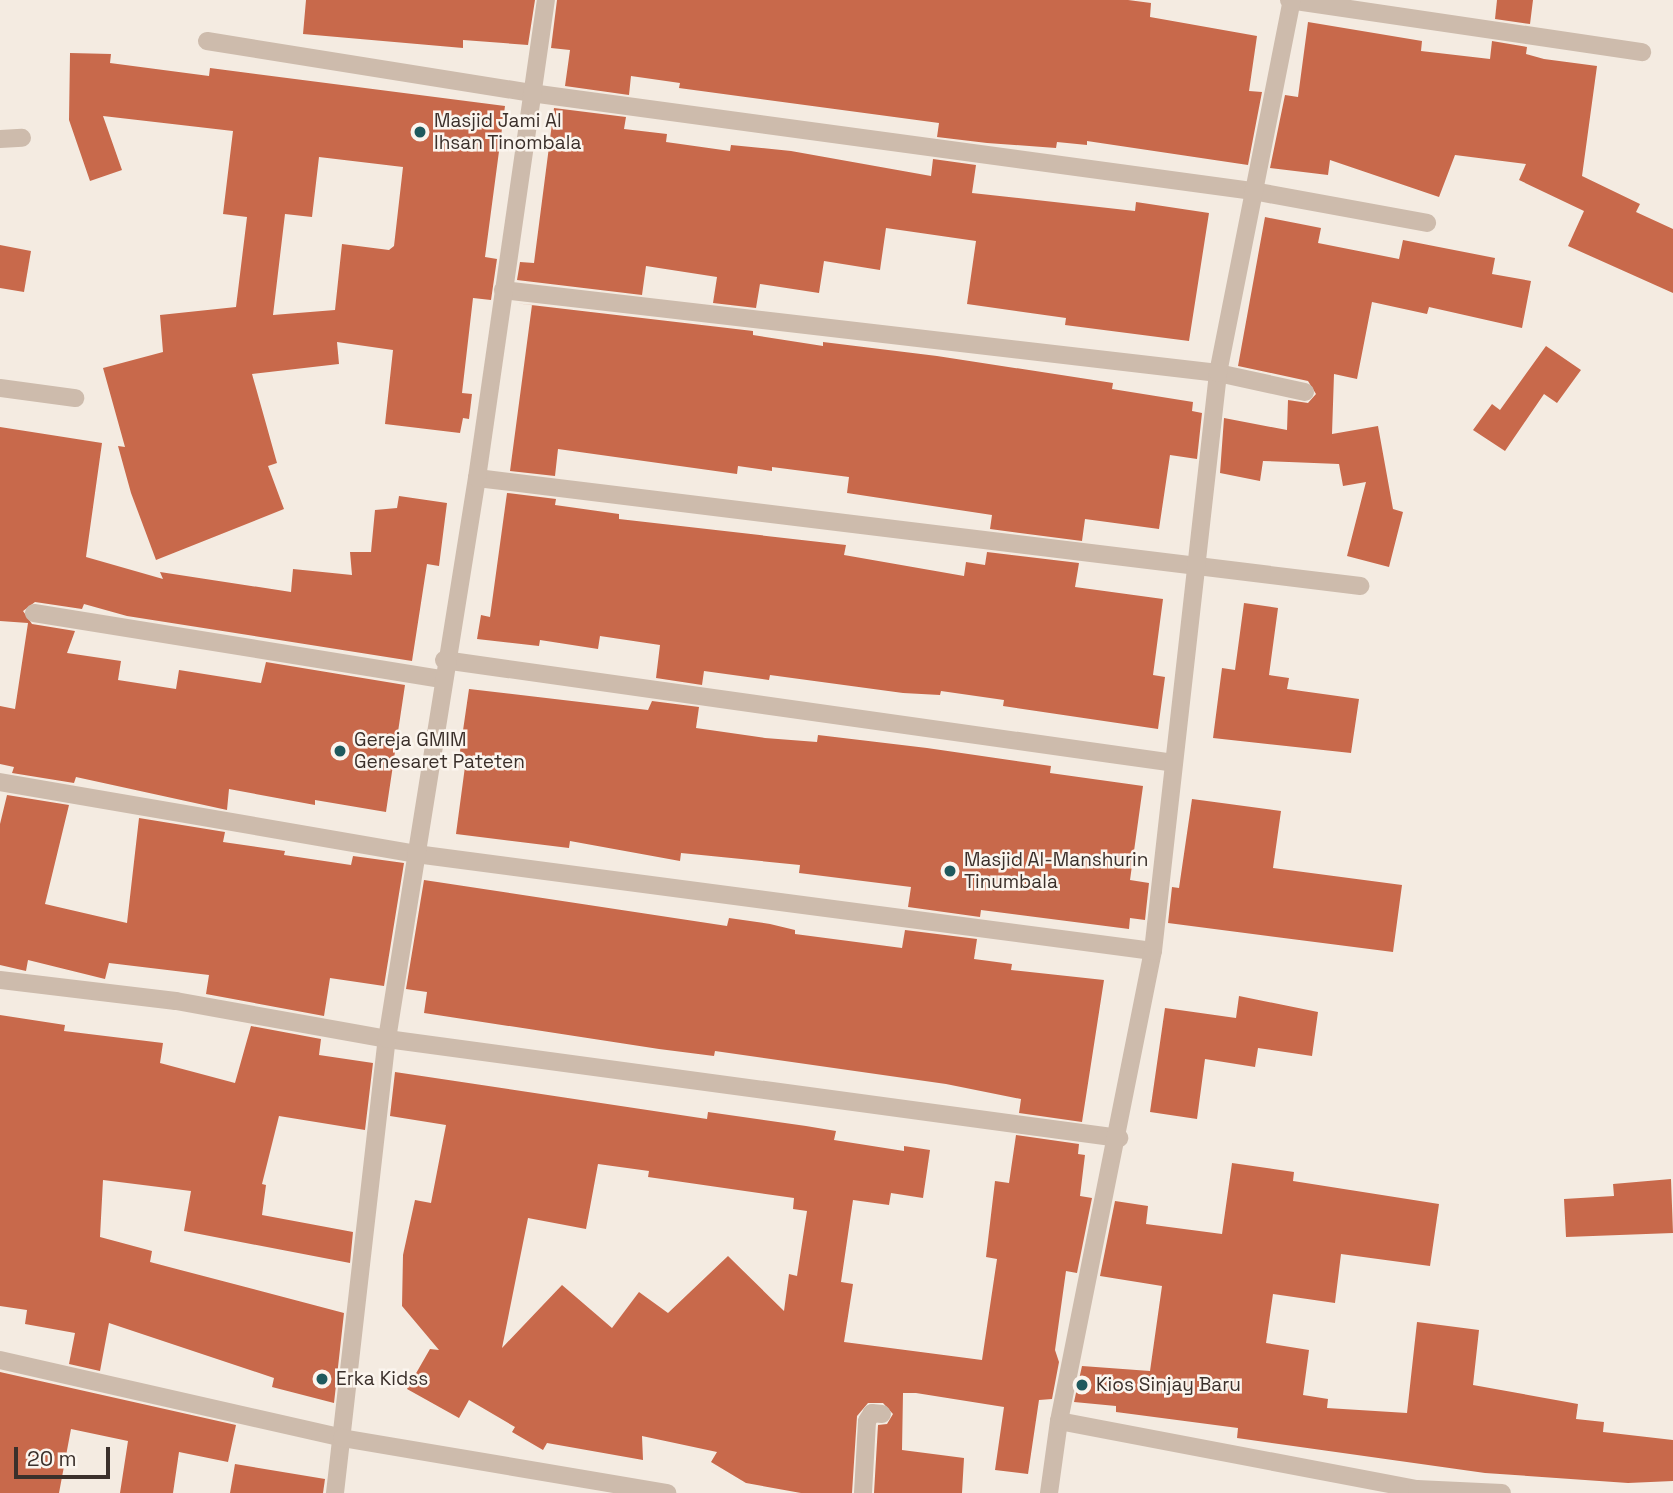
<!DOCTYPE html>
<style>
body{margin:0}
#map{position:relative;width:1673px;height:1493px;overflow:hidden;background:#f4ebe1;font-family:"Space Grotesk",sans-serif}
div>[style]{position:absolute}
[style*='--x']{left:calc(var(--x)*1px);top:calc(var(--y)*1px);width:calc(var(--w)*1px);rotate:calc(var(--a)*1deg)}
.building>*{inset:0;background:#c8694b}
.minor>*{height:18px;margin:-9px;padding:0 9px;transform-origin:9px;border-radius:9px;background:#cdbbac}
.tertiary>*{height:18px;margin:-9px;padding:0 9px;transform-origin:9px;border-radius:9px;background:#cdbbac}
.dots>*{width:19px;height:19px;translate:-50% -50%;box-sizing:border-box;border:4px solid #fbf5ee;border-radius:50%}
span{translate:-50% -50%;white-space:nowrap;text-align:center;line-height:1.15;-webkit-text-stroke:5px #fbf5ee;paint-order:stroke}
.poi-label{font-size:19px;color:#3b302b}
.left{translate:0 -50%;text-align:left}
.scale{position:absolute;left:14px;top:1447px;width:96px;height:32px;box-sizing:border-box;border:4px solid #3b302b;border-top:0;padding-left:9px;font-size:21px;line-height:24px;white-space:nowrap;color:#3b302b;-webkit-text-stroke:5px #fbf5ee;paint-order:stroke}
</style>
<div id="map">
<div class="building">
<i style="clip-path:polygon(306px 0,535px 0,528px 45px,463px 40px,463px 48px,303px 34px)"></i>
<i style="clip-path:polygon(557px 0,1128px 0,1151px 3px,1150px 17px,1257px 36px,1249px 91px,1262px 92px,1248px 165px,1087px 141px,1087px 145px,1057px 142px,1056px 148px,987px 143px,937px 137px,939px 123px,679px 88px,680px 83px,631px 76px,629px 95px,565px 86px,570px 50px,551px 48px)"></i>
<i style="clip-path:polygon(1497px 0,1533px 0,1530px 24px,1495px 19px)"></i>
<i style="clip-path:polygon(1308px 22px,1422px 41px,1421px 51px,1490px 59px,1492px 41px,1527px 47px,1526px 54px,1544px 59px,1597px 66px,1582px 176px,1640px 204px,1636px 212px,1673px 229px,1673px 293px,1568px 246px,1584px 211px,1519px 180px,1526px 164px,1455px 155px,1439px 197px,1330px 160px,1328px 175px,1270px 168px,1285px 95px,1298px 97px)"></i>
<i style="clip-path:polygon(evenodd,70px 53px,111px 54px,110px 63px,209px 76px,210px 68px,505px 106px,485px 257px,497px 259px,491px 300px,473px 298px,462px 393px,472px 394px,469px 419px,463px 418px,460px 433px,385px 424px,393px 350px,337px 342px,339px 364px,252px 374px,277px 463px,268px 466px,284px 509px,156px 560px,131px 493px,118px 446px,125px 447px,103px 368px,163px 352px,160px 315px,236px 307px,247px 217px,223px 214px,233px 131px,103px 116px,122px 170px,90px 181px,69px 120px,70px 53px,319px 157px,403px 167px,394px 246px,389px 250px,342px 244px,335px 310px,273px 315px,285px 214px,312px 217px,319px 157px)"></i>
<i style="clip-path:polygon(554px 108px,626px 117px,624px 129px,667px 134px,666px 142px,730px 151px,731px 145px,791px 151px,931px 176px,933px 159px,976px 165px,972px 193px,1135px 211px,1136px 202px,1209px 213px,1189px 341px,1065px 325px,1066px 318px,967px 304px,976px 241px,886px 228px,880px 270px,824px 261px,819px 293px,760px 284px,756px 308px,713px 303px,717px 277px,646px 266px,642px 295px,517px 280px,520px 262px,534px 263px)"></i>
<i style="clip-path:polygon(1265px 217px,1321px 228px,1318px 243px,1399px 259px,1403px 240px,1495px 258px,1492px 274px,1531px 281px,1522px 328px,1429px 307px,1427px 314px,1372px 302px,1357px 379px,1334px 374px,1332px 434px,1378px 426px,1393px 509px,1403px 512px,1389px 567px,1347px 556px,1366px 482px,1343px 486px,1339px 464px,1263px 461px,1260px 481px,1220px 473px,1224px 418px,1287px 430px,1288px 400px,1308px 403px,1316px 394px,1308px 381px,1238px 366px)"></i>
<i style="clip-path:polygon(0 245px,31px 251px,24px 292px,0 288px)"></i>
<i style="clip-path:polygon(514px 303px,753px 331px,753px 335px,823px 346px,823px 342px,937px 356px,1113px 383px,1112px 389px,1193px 402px,1192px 411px,1202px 413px,1197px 459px,1170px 455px,1159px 529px,1085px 519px,1082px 541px,990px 529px,992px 515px,847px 493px,849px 477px,772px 467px,772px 471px,738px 466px,737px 474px,558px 449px,555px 476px,510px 471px,532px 305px)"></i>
<i style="clip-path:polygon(1546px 346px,1581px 370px,1557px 403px,1544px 394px,1505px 451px,1473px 430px,1492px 404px,1500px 410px)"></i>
<i style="clip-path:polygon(0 427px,102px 443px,86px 557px,163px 579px,160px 572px,291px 592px,293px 569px,352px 575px,350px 552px,371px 552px,375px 510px,397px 508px,399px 496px,447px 503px,439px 566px,427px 564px,412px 661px,127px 616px,84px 604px,82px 609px,35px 602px,23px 611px,32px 624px,75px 631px,67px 653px,121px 661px,118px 680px,176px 689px,179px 670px,261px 683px,266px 662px,405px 685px,386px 812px,315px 800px,315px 805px,229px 789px,227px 810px,76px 777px,74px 783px,12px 773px,14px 767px,0 764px,0 706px,15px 709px,28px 623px,0 621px)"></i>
<i style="clip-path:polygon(507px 493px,556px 499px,555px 505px,619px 514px,619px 519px,846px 545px,844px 555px,964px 576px,966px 562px,985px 565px,987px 552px,1079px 563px,1075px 587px,1163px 599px,1153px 675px,1165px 677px,1158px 729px,1003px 706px,1004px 700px,941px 691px,940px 695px,903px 693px,770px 675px,769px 680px,704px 671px,702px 685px,656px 678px,660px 645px,600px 636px,598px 649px,540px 640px,539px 646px,477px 639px,481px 615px,490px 617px)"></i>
<i style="clip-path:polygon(1244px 603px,1278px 608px,1269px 675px,1289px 678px,1287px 689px,1359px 699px,1351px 753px,1213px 738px,1222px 668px,1235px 670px)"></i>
<i style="clip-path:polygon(469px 689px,648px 710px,652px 701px,699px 707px,696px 728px,765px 738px,817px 742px,818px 735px,927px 748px,1051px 766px,1050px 773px,1143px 786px,1130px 880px,1149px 883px,1145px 920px,1130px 918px,1129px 929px,981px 910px,980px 917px,908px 907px,911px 887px,799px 873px,800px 865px,681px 853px,680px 861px,570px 841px,569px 848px,456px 834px,466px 759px,459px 758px)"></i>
<i style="clip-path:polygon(7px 795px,69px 805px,45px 904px,127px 923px,139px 818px,225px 832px,223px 842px,285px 851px,284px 855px,351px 865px,353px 856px,404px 863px,384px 986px,330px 978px,324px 1016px,206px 994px,209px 975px,109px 963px,105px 979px,28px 960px,26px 971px,0 965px,0 824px)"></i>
<i style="clip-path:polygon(1192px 799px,1281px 811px,1273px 868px,1402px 885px,1393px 952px,1168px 923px,1172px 887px,1179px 888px)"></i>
<i style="clip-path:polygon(424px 880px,727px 926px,729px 918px,770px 924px,795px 930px,795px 934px,902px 948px,905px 930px,977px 939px,974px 959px,1012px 964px,1011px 970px,1104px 980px,1082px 1122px,1019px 1113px,1021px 1099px,946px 1084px,715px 1051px,714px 1056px,659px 1049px,424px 1013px,427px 992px,406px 989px)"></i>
<i style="clip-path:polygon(1239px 996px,1318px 1012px,1312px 1056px,1258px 1048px,1255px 1067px,1205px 1059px,1197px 1119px,1150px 1112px,1165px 1008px,1236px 1018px)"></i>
<i style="clip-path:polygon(0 1015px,65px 1025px,64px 1031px,163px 1043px,160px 1063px,235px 1083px,251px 1026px,321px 1039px,319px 1055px,373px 1063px,365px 1130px,279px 1116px,262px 1184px,266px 1185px,262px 1215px,353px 1232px,350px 1263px,184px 1231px,191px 1191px,103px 1180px,100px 1237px,152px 1251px,150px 1262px,344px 1313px,334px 1403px,272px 1387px,274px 1378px,109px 1323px,100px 1371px,69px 1364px,75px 1333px,25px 1324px,27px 1310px,0 1306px)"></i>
<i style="clip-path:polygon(evenodd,395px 1072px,707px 1119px,708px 1112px,806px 1126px,836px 1131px,834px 1140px,904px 1151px,904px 1146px,930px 1150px,923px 1198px,891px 1193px,889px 1205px,853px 1200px,841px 1282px,853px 1284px,844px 1342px,982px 1360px,997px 1259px,986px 1257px,995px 1181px,1009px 1183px,1016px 1135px,1079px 1144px,1078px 1154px,1085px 1155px,1080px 1196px,1092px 1198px,1077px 1273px,1066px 1271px,1055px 1350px,1059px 1362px,1052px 1399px,1039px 1400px,1028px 1474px,995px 1470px,1004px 1407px,916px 1393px,903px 1393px,902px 1450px,964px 1458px,962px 1493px,874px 1493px,878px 1425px,887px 1424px,893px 1414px,883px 1403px,868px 1403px,857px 1416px,852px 1493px,801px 1493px,746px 1483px,711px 1462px,717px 1452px,642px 1436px,643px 1460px,547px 1443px,543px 1450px,512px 1432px,515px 1427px,469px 1400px,459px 1418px,407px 1389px,430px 1349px,439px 1350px,402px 1306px,403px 1255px,415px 1200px,431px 1203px,446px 1125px,390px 1116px,395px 1072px,598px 1164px,649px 1171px,648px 1177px,794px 1198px,793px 1209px,807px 1211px,797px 1276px,789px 1274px,784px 1311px,728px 1256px,668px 1313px,639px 1292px,612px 1328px,562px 1285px,502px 1348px,528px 1218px,586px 1229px,598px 1164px)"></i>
<i style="clip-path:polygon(1232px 1163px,1294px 1172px,1293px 1181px,1439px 1204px,1430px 1266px,1341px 1254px,1335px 1303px,1273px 1294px,1266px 1343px,1309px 1350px,1303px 1395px,1328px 1399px,1327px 1408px,1407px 1413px,1417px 1322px,1479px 1330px,1473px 1385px,1578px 1404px,1576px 1419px,1604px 1422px,1603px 1432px,1673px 1440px,1673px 1481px,1628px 1483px,1485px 1473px,1237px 1438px,1238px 1428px,1116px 1412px,1116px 1406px,1074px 1402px,1082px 1366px,1150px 1371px,1162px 1286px,1100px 1276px,1115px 1201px,1148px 1206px,1146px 1224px,1222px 1234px)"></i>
<i style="clip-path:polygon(1671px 1179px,1673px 1233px,1566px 1237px,1564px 1199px,1614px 1196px,1613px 1184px)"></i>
<i style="clip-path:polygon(0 1372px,236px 1425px,228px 1462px,179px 1452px,173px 1493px,120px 1493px,128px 1441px,71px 1429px,59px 1493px,0 1493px)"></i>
<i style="clip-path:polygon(235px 1464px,325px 1479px,323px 1493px,230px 1493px)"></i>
</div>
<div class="minor">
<i style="--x:1289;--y:0;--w:357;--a:8.4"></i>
<i style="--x:207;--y:41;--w:328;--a:9.1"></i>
<i style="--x:531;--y:93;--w:729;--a:7.73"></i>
<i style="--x:1253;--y:191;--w:177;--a:10.4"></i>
<i style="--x:0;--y:139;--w:22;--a:-3"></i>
<i style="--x:503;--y:290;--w:720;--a:6.62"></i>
<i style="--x:1218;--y:373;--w:89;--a:12.3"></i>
<i style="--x:0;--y:388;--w:76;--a:7.6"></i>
<i style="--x:477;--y:478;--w:890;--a:6.97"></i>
<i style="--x:34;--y:613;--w:413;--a:9.2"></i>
<i style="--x:444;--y:660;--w:737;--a:8.03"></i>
<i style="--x:0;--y:782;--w:422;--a:9.8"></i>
<i style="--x:416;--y:854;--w:743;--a:7.5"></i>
<i style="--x:0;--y:980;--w:177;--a:6.8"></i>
<i style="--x:176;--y:1001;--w:214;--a:10.2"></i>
<i style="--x:387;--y:1039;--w:739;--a:7.7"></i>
<i style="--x:1059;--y:1421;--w:364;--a:10.8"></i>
<i style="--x:1417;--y:1489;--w:85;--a:2.7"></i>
<i style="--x:335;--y:1493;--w:457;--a:-83.5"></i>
<i style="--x:387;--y:1039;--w:568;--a:-80.89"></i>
<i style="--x:477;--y:478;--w:483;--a:-81.8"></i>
<i style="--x:863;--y:1493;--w:72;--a:-86.8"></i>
<i style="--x:867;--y:1421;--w:9;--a:-58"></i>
<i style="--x:872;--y:1413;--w:10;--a:6"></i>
<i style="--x:1049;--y:1493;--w:73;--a:-82.1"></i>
<i style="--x:1059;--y:1421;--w:479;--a:-78.7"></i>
<i style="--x:1153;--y:951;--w:582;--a:-83.58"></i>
<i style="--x:1218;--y:373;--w:380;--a:-78.8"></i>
</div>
<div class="tertiary">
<i style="--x:0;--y:1360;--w:351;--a:12.8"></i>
<i style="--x:342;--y:1438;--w:330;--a:9.6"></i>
</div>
<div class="dots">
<i style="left:420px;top:132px;background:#1f5a5e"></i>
<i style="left:340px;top:751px;background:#1f5a5e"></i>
<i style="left:950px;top:871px;background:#1f5a5e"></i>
<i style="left:322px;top:1379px;background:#1f5a5e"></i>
<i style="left:1082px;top:1385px;background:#1f5a5e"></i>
</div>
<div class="poi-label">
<span class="left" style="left:434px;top:132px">Masjid Jami Al<br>Ihsan Tinombala</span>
<span class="left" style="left:354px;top:751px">Gereja GMIM<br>Genesaret Pateten</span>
<span class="left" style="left:964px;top:871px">Masjid Al-Manshurin<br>Tinumbala</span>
<span class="left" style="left:336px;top:1379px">Erka Kidss</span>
<span class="left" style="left:1096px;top:1385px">Kios Sinjay Baru</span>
</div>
<div class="scale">20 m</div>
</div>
